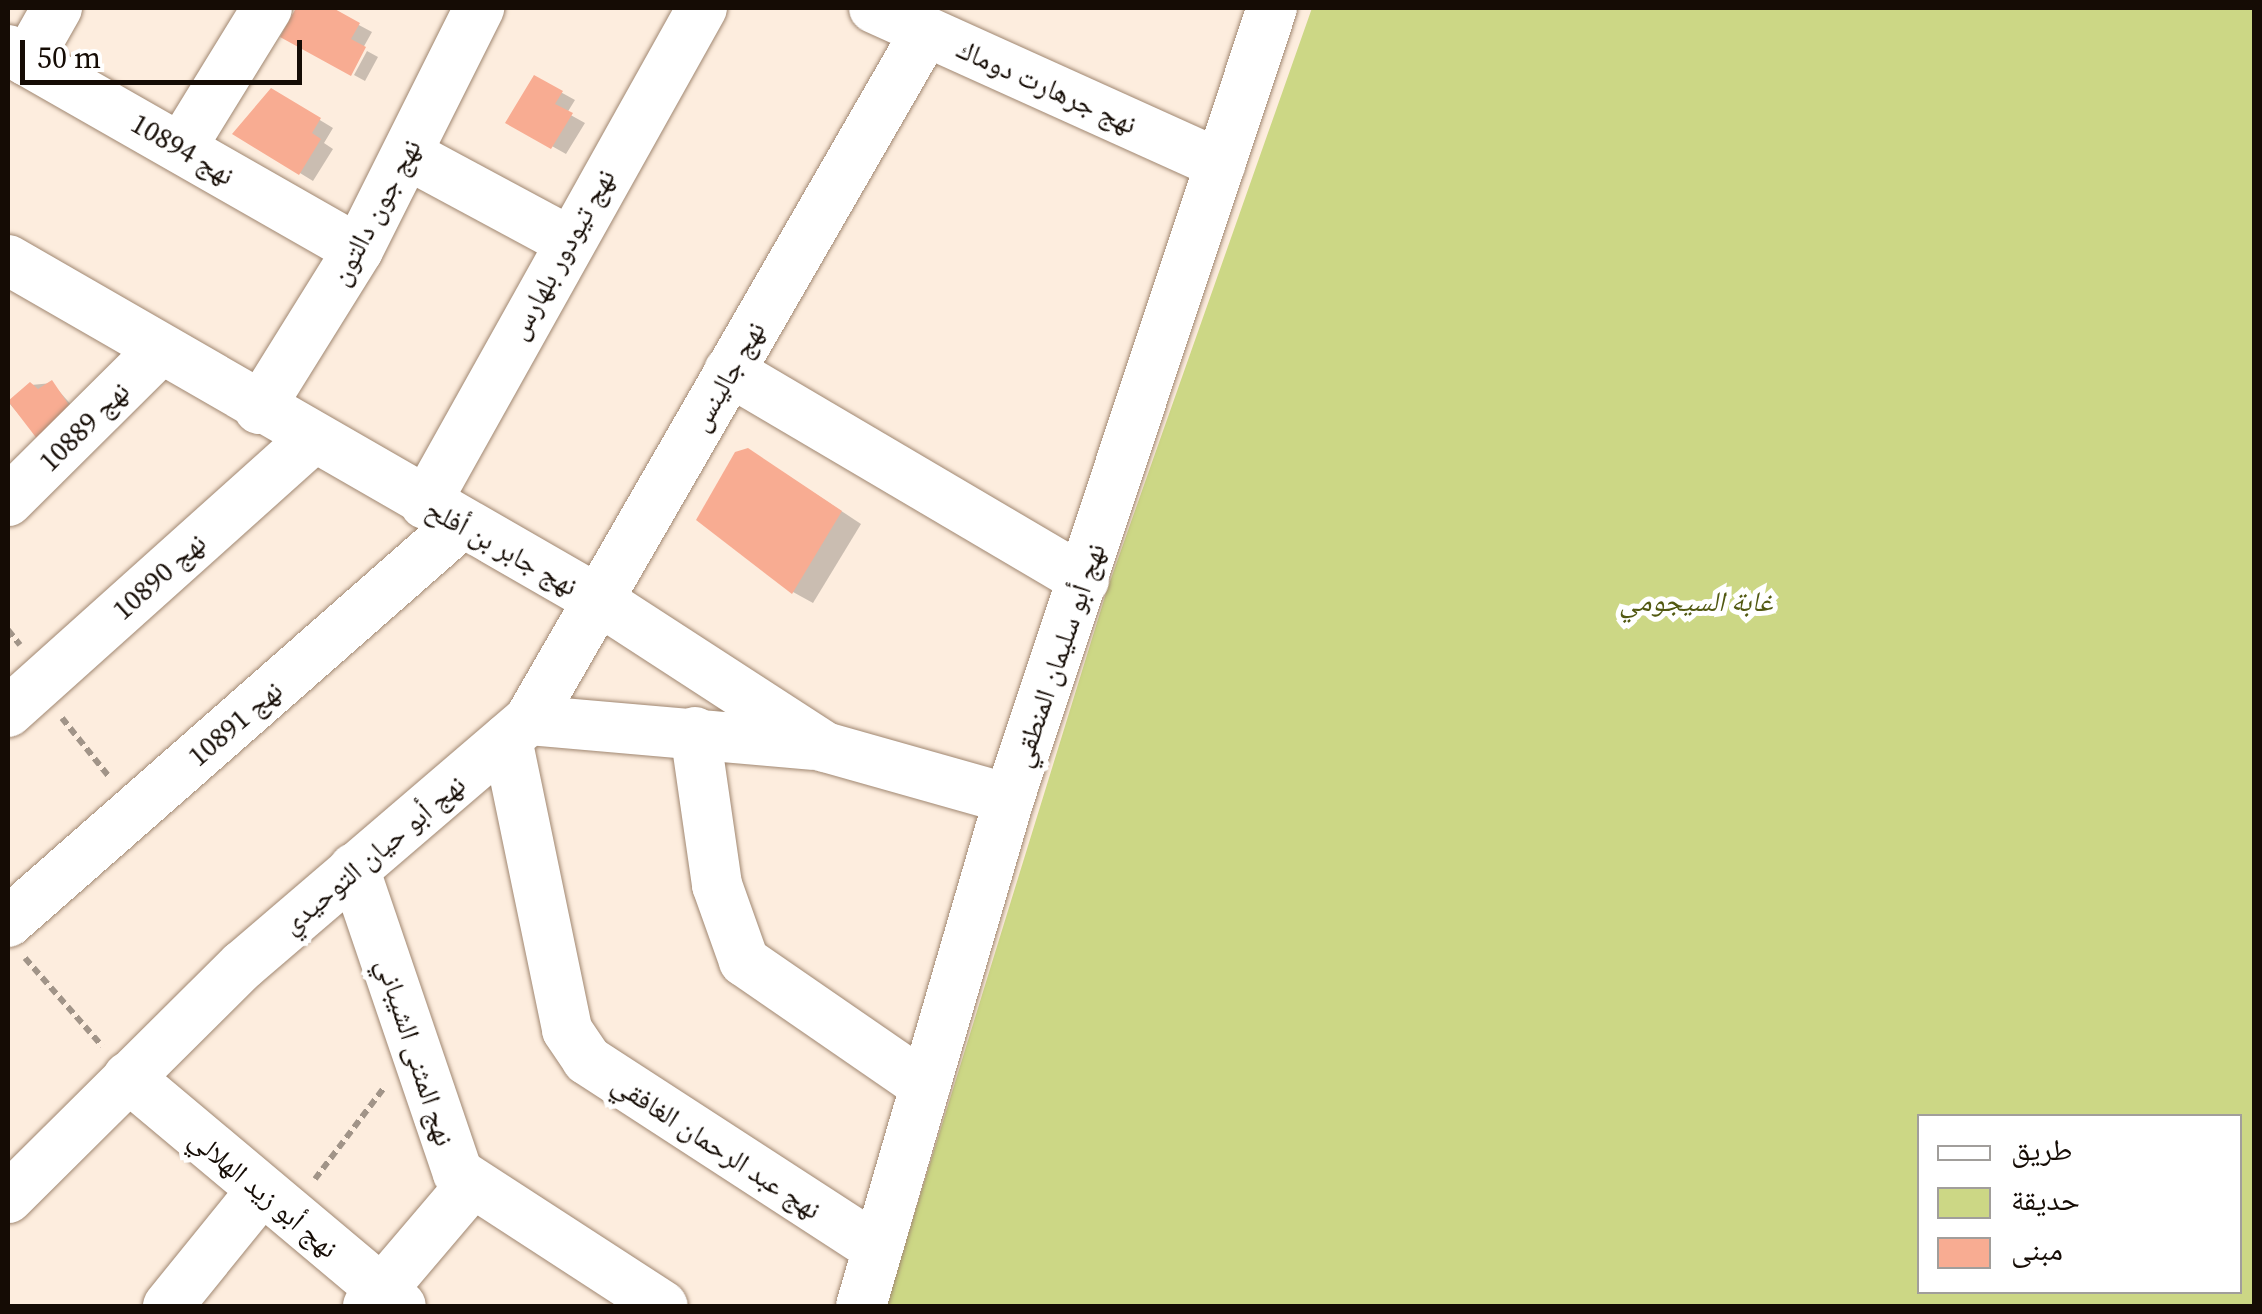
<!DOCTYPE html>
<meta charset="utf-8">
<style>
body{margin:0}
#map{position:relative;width:2262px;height:1314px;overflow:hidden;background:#fdedde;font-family:"Source Serif 4","Noto Naskh Arabic",serif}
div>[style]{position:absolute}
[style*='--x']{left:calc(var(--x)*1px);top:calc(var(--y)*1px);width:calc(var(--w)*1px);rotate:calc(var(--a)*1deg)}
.green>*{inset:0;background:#ccd785}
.shadow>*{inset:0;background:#0003}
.building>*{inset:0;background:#f8ac92}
.path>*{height:6px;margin-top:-3px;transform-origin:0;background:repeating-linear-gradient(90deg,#a19488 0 8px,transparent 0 13px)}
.roads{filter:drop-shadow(0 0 2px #a08771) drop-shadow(0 0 2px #a08771)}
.minor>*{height:50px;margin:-25px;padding:0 25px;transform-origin:25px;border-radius:25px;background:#fff}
span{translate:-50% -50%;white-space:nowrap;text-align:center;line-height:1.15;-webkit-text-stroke:10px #fff;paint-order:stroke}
.street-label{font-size:28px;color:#150c05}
.park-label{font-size:28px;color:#515811;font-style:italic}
.frame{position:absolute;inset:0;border:10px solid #150c05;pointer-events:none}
.legend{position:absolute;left:1917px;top:1114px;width:325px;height:180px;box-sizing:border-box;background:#fff;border:2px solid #a19e9b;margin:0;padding:12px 18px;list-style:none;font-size:30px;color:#150c05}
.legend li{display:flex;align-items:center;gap:20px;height:50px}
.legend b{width:50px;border:2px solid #a19e9b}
.scale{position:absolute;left:20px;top:40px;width:282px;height:45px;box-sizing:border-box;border:5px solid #150c05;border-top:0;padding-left:12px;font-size:30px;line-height:35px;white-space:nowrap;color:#150c05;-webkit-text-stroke:8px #fff;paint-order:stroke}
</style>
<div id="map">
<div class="green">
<i style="clip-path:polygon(evenodd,1312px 8px,2254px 8px,2254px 1306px,886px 1306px,1107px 590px,1312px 8px,1920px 1116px,2240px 1116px,2240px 1292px,1920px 1292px,1920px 1116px)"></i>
</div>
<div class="shadow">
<i style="clip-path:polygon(299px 8px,327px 8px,372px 32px,349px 73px,283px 36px)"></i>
<i style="clip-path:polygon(367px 51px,378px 57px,365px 81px,354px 75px)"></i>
<i style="clip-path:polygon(535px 78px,575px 100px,567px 113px,585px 123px,566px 154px,509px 122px)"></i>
<i style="clip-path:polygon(272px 91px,333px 128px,324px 143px,333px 149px,313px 181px,235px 133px)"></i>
<i style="clip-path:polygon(52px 383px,89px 425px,43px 442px,9px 403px,31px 385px)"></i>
<i style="clip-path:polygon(769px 463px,861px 524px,813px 603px,793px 592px)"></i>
</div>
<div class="building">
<i style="clip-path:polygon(296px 8px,333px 8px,360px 23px,351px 39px,366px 47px,351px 76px,280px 37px)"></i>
<i style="clip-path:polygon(534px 75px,563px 91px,555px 104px,573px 113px,551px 149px,505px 123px)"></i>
<i style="clip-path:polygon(271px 88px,321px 118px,312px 133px,321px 139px,299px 175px,232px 134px)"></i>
<i style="clip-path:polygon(52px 380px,77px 417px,41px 444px,8px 401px,30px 382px,38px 389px)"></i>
<i style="clip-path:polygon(748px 448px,842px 511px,792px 594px,696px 520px,735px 452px)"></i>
</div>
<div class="path">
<i style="--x:8;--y:630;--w:19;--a:51"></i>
<i style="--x:62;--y:718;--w:77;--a:51.3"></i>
<i style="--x:25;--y:958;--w:117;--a:48.8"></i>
<i style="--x:315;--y:1179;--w:113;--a:-52.9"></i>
</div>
<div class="roads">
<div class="minor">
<i style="--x:874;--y:8;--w:380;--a:24.3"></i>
<i style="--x:8;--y:50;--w:403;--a:29.7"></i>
<i style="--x:27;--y:61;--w:61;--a:-60.5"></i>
<i style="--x:181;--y:148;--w:164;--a:-58.4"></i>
<i style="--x:407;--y:154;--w:182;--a:28.3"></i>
<i style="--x:8;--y:260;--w:683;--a:29.94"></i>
<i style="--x:600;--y:601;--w:268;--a:33"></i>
<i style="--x:825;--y:747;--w:191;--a:15.8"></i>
<i style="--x:729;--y:371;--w:412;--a:30.5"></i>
<i style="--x:259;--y:409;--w:187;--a:-58.1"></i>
<i style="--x:358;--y:250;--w:271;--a:-63.4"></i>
<i style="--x:8;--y:501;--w:214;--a:-44.8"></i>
<i style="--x:425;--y:504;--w:568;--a:-60.82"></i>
<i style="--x:8;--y:712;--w:406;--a:-41.9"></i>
<i style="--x:529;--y:720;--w:285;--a:5"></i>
<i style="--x:695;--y:732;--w:155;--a:81.8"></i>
<i style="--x:717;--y:885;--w:81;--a:70.4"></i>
<i style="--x:744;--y:961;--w:220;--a:34.6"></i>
<i style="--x:507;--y:739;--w:297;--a:78.3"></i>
<i style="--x:567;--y:1030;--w:36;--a:56"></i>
<i style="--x:587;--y:1060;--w:346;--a:33"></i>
<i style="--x:354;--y:868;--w:322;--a:71.2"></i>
<i style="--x:458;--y:1173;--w:244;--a:33"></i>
<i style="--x:8;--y:922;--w:603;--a:-41.3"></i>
<i style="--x:128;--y:1077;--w:356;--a:40"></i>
<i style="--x:8;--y:1198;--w:331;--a:-44.8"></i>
<i style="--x:243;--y:965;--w:377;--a:-40.6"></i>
<i style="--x:529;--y:720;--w:793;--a:-60.04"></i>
<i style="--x:168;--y:1306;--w:148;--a:-51"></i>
<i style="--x:368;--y:1306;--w:157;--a:-49.6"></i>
<i style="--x:861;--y:1306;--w:528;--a:-73.73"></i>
<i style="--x:1009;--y:799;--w:834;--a:-71.61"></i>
</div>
</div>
<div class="street-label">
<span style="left:1047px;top:86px;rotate:24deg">نهج جرهارت دوماك</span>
<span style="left:183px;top:149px;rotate:30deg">نهج 10894</span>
<span style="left:375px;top:212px;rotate:-62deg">نهج جون دالتون</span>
<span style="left:561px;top:254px;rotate:-61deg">نهج تيودور بلهارس</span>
<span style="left:727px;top:376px;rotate:-60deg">نهج جالينس</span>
<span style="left:84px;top:426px;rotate:-45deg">نهج 10889</span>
<span style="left:502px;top:547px;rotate:29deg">نهج جابر بن أفلح</span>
<span style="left:159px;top:576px;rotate:-42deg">نهج 10890</span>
<span style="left:1058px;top:655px;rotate:-71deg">نهج أبو سليمان المنطقي</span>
<span style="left:235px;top:723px;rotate:-41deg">نهج 10891</span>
<span style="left:373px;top:854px;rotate:-40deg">نهج أبو حيان التوحيدي</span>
<span style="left:416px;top:1052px;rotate:72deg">نهج المثنى الشيباني</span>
<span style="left:717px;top:1146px;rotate:33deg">نهج عبد الرحمان الغافقي</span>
<span style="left:264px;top:1193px;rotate:40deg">نهج أبو زيد الهلالي</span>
</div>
<div class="park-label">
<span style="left:1696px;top:601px">غابة السيجومي</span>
</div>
<div class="frame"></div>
<ul class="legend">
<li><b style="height:12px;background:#fff"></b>طريق</li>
<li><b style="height:28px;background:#ccd785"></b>حديقة</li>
<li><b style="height:28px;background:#f8ac92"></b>مبنى</li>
</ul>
<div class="scale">50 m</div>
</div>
